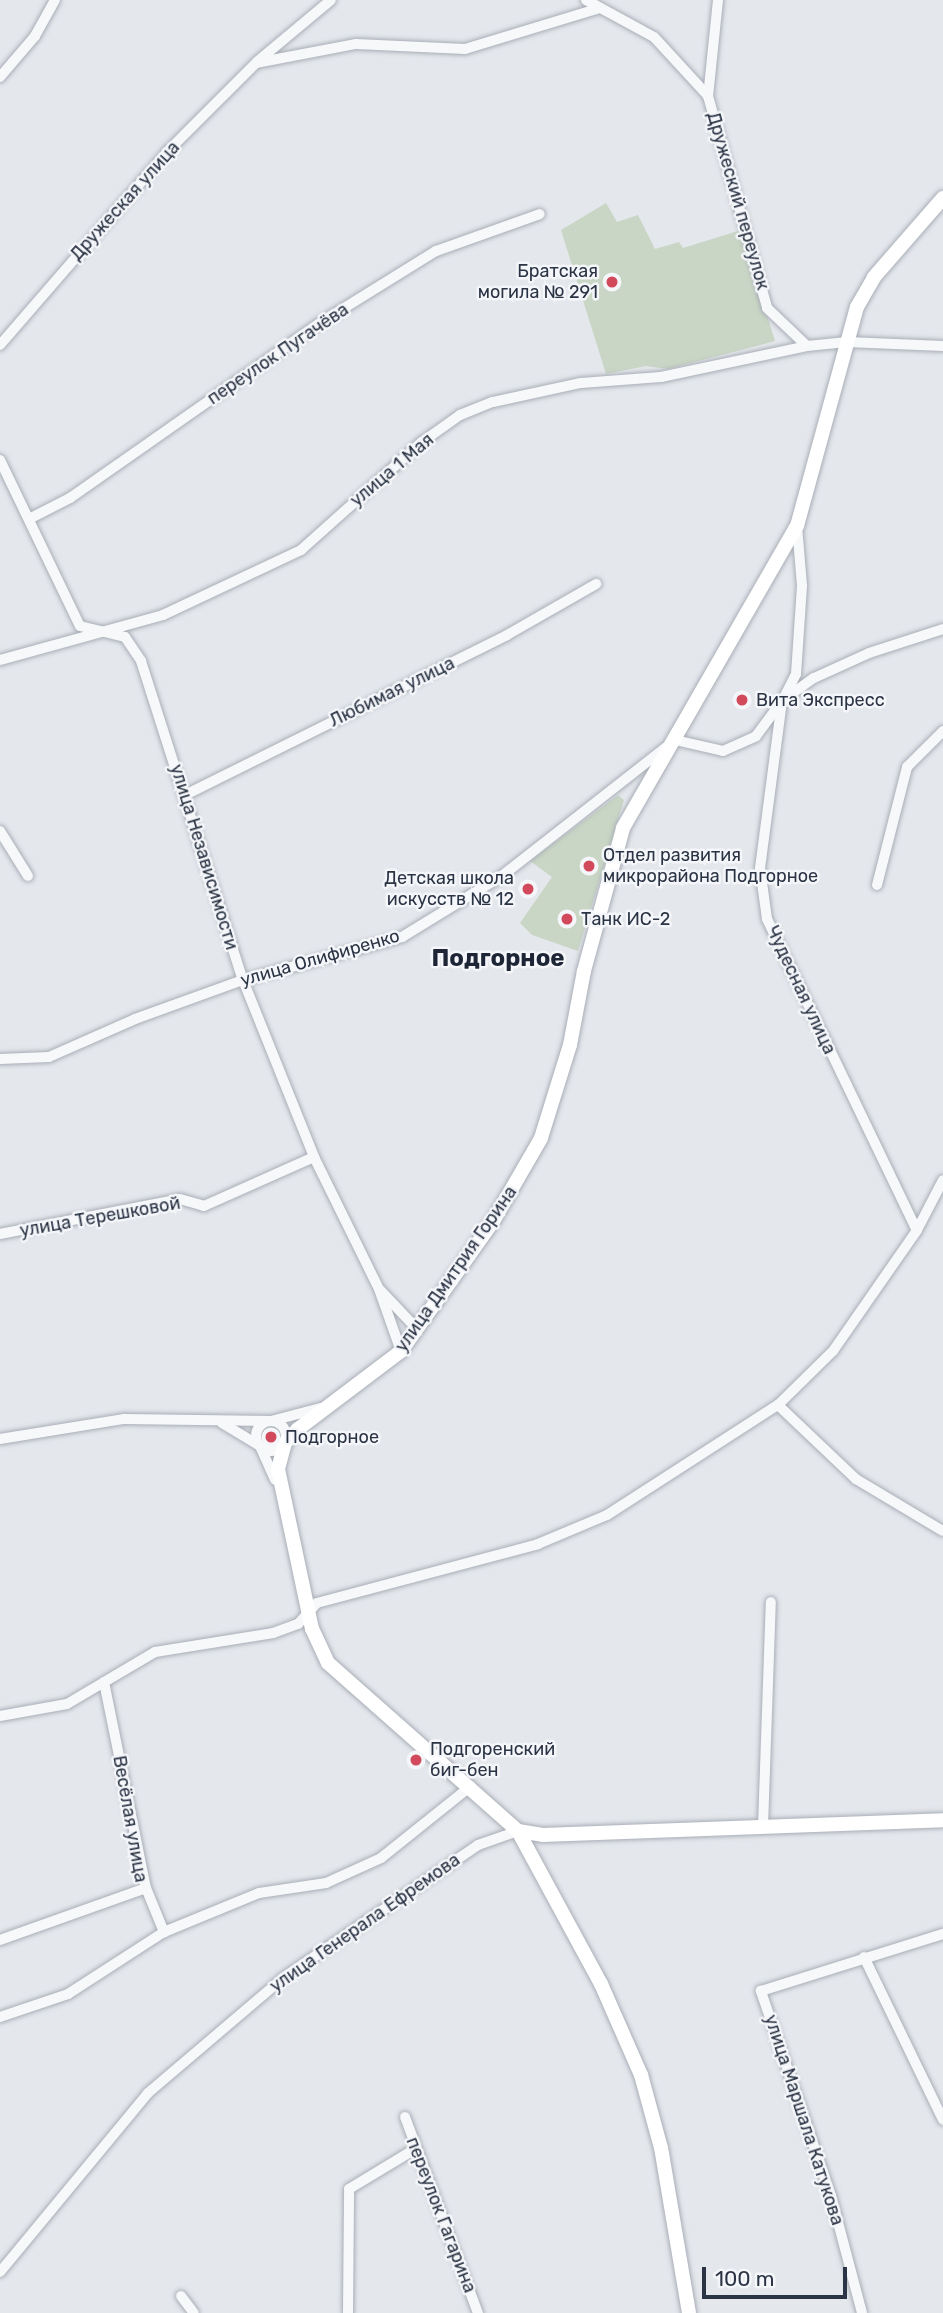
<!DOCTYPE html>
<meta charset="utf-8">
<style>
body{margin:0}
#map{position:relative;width:943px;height:2313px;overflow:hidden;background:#e4e7ec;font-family:Rubik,sans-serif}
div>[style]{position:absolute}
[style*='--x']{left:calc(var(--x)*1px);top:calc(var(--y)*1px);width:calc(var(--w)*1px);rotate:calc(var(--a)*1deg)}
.green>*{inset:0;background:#c9d6c5}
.round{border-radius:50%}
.roads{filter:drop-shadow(0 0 2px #a9aeb7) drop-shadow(0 0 2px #a9aeb7)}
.street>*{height:10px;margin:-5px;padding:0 5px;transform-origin:5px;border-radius:5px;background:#f7f8fa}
.street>.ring{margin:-5px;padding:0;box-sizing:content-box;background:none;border:10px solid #f7f8fa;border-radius:50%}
.secondary>*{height:14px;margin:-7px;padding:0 7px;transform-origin:7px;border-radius:7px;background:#fff}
.dots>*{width:19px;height:19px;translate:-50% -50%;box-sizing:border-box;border:4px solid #f4f6f9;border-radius:50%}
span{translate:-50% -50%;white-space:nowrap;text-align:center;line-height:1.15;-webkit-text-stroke:5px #f4f6f9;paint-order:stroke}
.street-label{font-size:18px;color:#2b3445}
.poi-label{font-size:18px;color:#2b3445}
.right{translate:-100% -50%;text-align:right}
.left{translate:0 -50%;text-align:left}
.district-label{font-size:24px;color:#1d2536;font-weight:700}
.scale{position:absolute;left:702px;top:2267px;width:145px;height:32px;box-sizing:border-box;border:4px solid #2b3445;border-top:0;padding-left:9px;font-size:21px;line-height:24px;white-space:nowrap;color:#2b3445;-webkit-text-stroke:5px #f4f6f9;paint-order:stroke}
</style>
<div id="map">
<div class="green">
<i style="clip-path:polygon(606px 203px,617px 222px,638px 215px,655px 249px,679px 242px,683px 248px,741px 230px,775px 341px,668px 369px,646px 366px,606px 374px,561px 230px)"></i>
<i style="clip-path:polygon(618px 795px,624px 800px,578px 951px,532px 935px,520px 923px,552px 877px,530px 861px)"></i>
<i class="round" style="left:260px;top:1425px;width:22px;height:22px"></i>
</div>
<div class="roads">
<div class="street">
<i style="--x:586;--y:0;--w:77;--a:28.6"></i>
<i style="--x:654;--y:37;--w:80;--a:47.5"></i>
<i style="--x:718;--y:0;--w:97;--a:95.9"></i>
<i style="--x:708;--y:96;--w:220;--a:74.4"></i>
<i style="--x:767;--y:308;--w:55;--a:43.5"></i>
<i style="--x:807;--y:346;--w:40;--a:-5.7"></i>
<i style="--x:847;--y:342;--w:96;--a:2.4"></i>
<i style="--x:258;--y:61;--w:95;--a:-39.9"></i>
<i style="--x:0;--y:77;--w:54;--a:-49.5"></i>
<i style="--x:35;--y:36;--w:41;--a:-60.9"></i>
<i style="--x:0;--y:345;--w:255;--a:-49.1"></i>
<i style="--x:167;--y:152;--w:126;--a:-45"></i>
<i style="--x:256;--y:63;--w:102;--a:-10.8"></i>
<i style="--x:356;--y:44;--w:109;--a:2.6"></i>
<i style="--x:465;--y:49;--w:141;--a:-16.9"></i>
<i style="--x:0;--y:460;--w:184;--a:64.3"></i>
<i style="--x:80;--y:626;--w:46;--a:13.7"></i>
<i style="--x:125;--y:637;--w:29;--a:56"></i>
<i style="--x:141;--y:661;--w:335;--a:72.3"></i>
<i style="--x:243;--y:980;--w:191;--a:68.1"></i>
<i style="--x:314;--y:1157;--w:147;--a:63.8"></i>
<i style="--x:379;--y:1289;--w:66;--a:70.5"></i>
<i style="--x:29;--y:519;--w:46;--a:-27.1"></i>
<i style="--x:70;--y:498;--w:309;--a:-35"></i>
<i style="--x:323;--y:321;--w:133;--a:-31.8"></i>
<i style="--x:436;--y:251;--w:110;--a:-19.6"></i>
<i style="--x:797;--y:526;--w:60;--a:85.2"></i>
<i style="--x:802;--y:586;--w:88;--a:93.9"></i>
<i style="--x:796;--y:674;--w:30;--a:117"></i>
<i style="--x:782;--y:701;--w:168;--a:97.5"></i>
<i style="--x:760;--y:868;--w:51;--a:82.2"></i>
<i style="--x:767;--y:919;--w:345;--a:64.3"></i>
<i style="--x:0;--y:660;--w:169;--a:-15.4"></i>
<i style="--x:163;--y:615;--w:153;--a:-25.2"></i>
<i style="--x:301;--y:550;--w:162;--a:-41.8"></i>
<i style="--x:422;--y:442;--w:47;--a:-35.4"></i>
<i style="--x:460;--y:415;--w:35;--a:-22"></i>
<i style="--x:493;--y:402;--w:90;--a:-12.2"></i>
<i style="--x:581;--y:383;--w:80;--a:-4.3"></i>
<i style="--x:661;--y:377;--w:149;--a:-12"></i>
<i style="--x:185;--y:795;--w:360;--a:-26.4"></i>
<i style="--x:507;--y:635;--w:103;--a:-29.8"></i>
<i style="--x:0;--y:831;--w:53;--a:58.1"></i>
<i style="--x:877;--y:885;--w:122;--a:-75.7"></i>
<i style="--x:907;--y:767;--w:51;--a:-45"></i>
<i style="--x:0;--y:1059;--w:49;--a:-2.3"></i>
<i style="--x:49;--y:1057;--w:94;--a:-23.8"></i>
<i style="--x:135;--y:1019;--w:115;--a:-19.9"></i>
<i style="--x:243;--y:980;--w:165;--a:-15.1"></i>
<i style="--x:402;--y:937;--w:119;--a:-31.5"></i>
<i style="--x:503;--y:875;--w:219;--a:-38.1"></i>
<i style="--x:675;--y:740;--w:49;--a:12.9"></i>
<i style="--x:723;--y:751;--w:36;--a:-24"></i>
<i style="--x:756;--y:736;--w:44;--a:-53.4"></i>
<i style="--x:782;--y:701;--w:39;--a:-36"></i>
<i style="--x:814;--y:678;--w:60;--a:-24.4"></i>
<i style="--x:869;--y:653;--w:78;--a:-18"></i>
<i style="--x:0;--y:1234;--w:183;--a:-11"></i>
<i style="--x:180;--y:1199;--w:25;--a:16"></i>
<i style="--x:204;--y:1206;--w:120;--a:-24"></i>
<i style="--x:381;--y:1291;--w:52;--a:46.5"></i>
<i style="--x:778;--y:1405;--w:108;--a:43.5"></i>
<i style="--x:856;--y:1479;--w:101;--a:30.9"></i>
<i class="ring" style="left:256px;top:1421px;width:20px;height:20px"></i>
<i style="--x:222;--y:1423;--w:44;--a:31.2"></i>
<i style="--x:260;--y:1446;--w:37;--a:66"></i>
<i style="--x:0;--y:1439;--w:126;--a:-9.2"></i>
<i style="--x:124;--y:1419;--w:147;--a:0.8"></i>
<i style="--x:271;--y:1421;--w:52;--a:-14.6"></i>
<i style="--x:104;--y:1682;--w:210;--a:78.5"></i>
<i style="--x:146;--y:1888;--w:48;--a:67.8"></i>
<i style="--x:0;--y:1716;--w:68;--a:-10.2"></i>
<i style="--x:67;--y:1704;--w:102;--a:-30.6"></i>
<i style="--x:155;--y:1652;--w:120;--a:-9.1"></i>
<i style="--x:273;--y:1633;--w:27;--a:-20"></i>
<i style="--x:298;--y:1624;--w:28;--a:-48"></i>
<i style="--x:317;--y:1603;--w:229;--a:-14.9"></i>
<i style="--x:538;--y:1544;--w:75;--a:-22.8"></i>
<i style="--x:607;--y:1515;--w:203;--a:-32.8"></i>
<i style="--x:778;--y:1405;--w:77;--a:-44.5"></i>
<i style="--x:833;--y:1351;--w:147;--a:-55.2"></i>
<i style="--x:917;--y:1230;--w:56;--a:-62.5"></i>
<i style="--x:763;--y:1826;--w:224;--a:-88"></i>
<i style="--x:0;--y:1940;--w:155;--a:-19.6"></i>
<i style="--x:864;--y:1957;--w:181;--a:64.1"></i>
<i style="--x:0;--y:2017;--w:72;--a:-18.7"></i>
<i style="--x:68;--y:1994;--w:114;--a:-32.9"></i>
<i style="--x:164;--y:1932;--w:103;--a:-22.3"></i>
<i style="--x:259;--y:1893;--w:68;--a:-8.5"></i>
<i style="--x:326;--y:1883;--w:60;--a:-24.4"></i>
<i style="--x:381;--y:1858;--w:115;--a:-38.7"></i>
<i style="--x:405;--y:2117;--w:209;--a:69.6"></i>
<i style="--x:0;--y:2272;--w:232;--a:-50.4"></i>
<i style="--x:148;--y:2093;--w:177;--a:-40.4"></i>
<i style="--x:283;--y:1978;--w:236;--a:-34.3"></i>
<i style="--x:478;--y:1845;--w:42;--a:-19.3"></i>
<i style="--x:181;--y:2296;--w:21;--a:53"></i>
<i style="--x:348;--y:2313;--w:124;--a:-89.5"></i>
<i style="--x:349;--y:2189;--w:77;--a:-31.2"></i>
<i style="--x:862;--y:2313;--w:121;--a:-104.8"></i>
<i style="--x:831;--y:2196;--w:217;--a:-108.9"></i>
<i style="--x:761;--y:1991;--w:191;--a:-17.4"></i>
</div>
<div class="secondary">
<i style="--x:518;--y:1831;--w:25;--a:9"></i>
<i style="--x:543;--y:1835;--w:400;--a:-2.1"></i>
<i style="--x:689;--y:2313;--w:167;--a:-99.6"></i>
<i style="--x:661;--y:2148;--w:76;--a:-105.3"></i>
<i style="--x:641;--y:2075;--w:99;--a:-113.7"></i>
<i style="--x:601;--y:1984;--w:174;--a:-118.5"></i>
<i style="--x:518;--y:1831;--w:254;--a:-138.5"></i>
<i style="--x:328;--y:1663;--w:38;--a:-115"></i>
<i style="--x:312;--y:1629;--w:164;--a:-102"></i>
<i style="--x:278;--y:1469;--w:27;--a:-75"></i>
<i style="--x:285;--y:1443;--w:19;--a:-47"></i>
<i style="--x:298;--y:1429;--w:129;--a:-37.1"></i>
<i style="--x:401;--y:1351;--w:157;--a:-54.6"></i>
<i style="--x:492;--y:1223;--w:98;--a:-60"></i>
<i style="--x:541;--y:1138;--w:97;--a:-72.7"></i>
<i style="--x:570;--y:1045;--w:75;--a:-79.3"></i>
<i style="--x:584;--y:971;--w:148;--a:-74.7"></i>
<i style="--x:623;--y:828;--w:349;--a:-60.1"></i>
<i style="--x:797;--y:526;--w:227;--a:-74.7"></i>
<i style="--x:857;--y:307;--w:34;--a:-60"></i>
<i style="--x:874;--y:277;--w:105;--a:-48.9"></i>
</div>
</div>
<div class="dots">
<i style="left:612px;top:282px;background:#d1495b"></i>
<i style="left:742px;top:700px;background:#d1495b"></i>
<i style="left:589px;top:866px;background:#d1495b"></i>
<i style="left:528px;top:889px;background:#d1495b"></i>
<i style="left:567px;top:919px;background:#d1495b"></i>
<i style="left:271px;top:1437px;background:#d1495b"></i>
<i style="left:416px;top:1760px;background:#d1495b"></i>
</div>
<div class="street-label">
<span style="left:125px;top:201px;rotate:-48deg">Дружеская улица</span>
<span style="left:738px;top:201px;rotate:74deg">Дружеский переулок</span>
<span style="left:278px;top:354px;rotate:-34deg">переулок Пугачёва</span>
<span style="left:392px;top:470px;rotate:-40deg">улица 1 Мая</span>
<span style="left:392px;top:692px;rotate:-26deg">Любимая улица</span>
<span style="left:204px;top:857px;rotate:73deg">улица Независимости</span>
<span style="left:320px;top:958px;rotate:-16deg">улица Олифиренко</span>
<span style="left:801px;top:990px;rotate:65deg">Чудесная улица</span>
<span style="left:100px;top:1217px;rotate:-10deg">улица Терешковой</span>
<span style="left:456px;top:1269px;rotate:-55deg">улица Дмитрия Горина</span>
<span style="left:130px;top:1819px;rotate:80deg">Весёлая улица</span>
<span style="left:365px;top:1923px;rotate:-35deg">улица Генерала Ефремова</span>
<span style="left:804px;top:2120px;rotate:72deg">улица Маршала Катукова</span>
<span style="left:441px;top:2215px;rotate:69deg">переулок Гагарина</span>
</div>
<div class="poi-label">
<span class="right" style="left:598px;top:282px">Братская<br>могила № 291</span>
<span class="left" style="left:756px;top:700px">Вита Экспресс</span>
<span class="left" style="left:603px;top:866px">Отдел развития<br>микрорайона Подгорное</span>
<span class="right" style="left:514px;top:889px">Детская школа<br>искусств № 12</span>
<span class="left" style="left:581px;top:919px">Танк ИС-2</span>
<span class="left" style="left:285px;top:1437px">Подгорное</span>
<span class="left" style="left:430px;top:1760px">Подгоренский<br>биг-бен</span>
</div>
<div class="district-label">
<span style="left:498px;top:959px">Подгорное</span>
</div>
<div class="scale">100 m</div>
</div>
